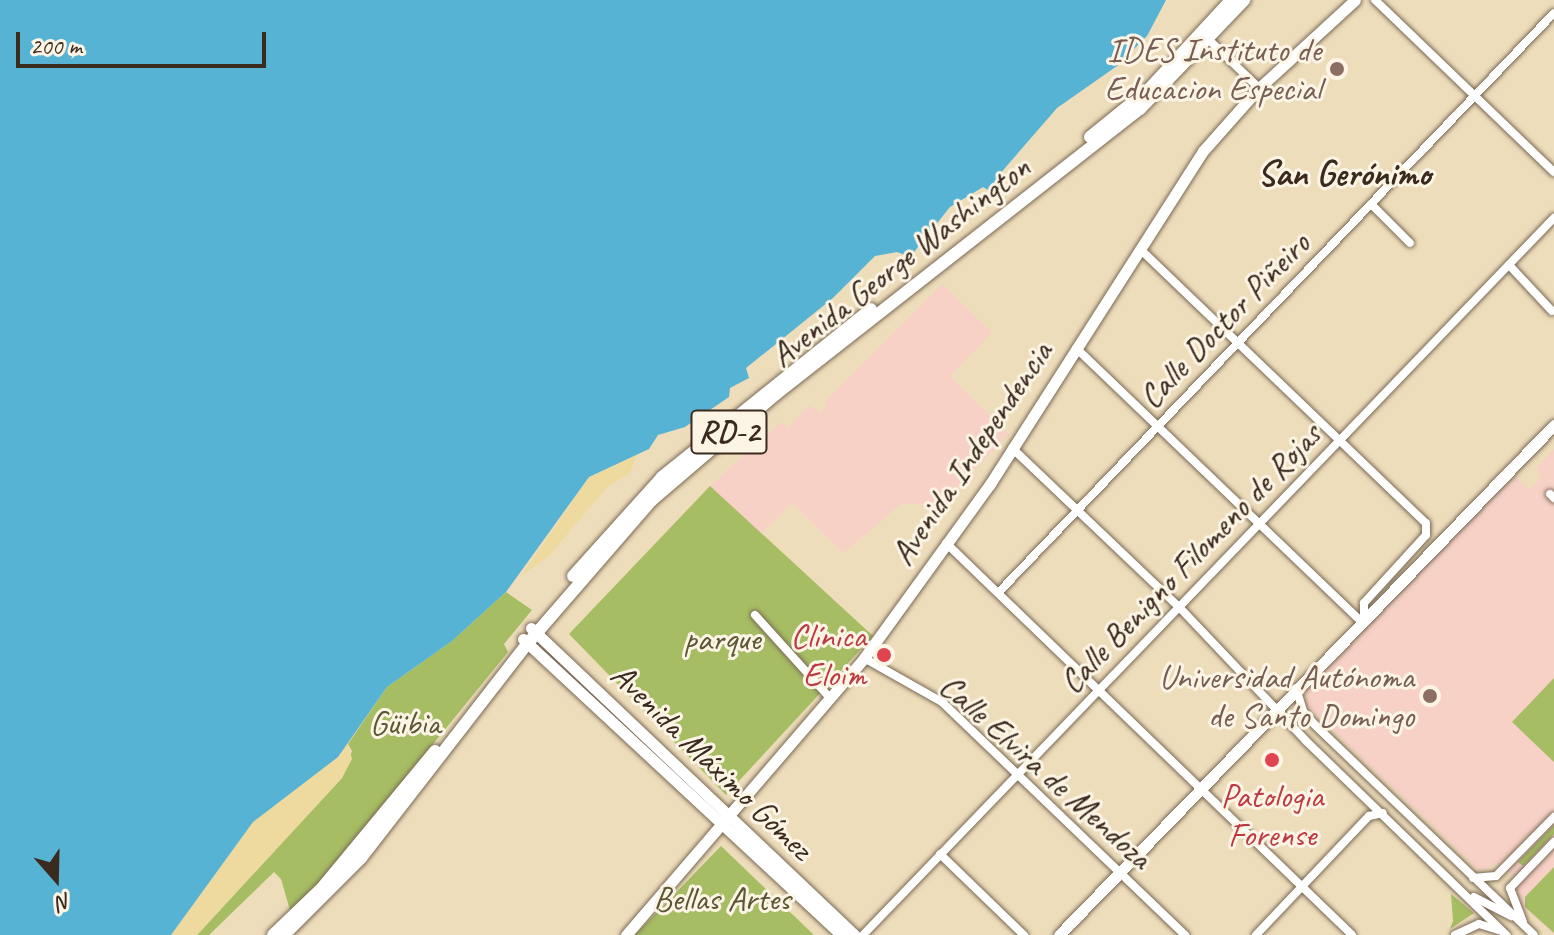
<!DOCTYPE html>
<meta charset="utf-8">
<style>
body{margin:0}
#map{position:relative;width:1554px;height:935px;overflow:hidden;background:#edb;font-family:Caveat,sans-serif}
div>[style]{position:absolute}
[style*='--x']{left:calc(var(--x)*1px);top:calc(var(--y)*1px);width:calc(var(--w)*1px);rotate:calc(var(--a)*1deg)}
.built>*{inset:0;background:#f7d1c6}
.green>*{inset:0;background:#a6bd63}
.sand>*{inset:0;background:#eeda9e}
.water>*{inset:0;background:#56b3d4}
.roads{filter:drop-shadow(0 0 2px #7a6955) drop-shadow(0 0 2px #7a6955)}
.minor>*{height:8px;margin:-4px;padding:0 4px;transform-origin:4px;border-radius:4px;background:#fff}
.major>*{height:11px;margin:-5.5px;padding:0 5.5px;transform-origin:5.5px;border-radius:5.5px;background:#fff}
.highway>*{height:12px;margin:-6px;padding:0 6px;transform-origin:6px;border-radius:6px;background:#fff}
.dots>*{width:22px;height:22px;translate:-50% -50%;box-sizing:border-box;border:4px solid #fcf5e5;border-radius:50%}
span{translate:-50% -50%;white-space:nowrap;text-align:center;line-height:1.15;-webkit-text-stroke:6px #fcf5e5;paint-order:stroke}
.shield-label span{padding:2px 6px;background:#fcf5e5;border:2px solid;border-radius:6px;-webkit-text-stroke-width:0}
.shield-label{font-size:32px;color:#3b2a1e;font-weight:700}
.education-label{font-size:34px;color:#785e54}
.right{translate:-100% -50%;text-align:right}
.street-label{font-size:34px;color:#3b2a1e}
.health-label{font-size:34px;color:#be3a42}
.park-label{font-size:34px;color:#5b5633}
.neighbourhood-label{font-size:36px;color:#3b2a1e;font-weight:700}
.north{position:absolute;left:16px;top:839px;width:80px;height:80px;-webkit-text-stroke:6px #fcf5e5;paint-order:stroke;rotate:160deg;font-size:22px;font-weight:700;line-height:32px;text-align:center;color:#3b2a1e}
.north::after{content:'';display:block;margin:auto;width:28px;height:36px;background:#3b2a1e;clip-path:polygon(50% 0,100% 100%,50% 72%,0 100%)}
.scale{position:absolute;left:16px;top:32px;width:250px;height:36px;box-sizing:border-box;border:4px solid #3b2a1e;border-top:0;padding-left:10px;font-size:24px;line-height:28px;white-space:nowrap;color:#3b2a1e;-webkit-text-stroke:6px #fcf5e5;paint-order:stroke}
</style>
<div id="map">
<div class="built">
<i style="clip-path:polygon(942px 284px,992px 333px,950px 376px,1009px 434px,941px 504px,901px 504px,843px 553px,792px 503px,760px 535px,710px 486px,781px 422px,787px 428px,810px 405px,820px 413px,828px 405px,825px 401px)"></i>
<i style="clip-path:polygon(1554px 449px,1554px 935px,1515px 899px,1513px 889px,1520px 882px,1499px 863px,1480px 871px,1307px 706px,1306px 687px,1502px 483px,1517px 478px,1529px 490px,1542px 476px,1537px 467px)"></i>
</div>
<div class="green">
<i style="clip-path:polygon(710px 486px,873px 636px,726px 795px,569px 634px)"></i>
<i style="clip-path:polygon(506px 592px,532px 610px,504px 644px,508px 652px,292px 917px,281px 879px,274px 872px,209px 935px,197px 935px,342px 778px,352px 751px,348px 744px,387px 687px,452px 641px)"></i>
<i style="clip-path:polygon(1554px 678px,1554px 762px,1512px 722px)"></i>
<i style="clip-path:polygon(1554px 825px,1554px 834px,1523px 866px,1518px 862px)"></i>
<i style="clip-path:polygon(721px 846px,814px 935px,635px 935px)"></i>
<i style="clip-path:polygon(1554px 867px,1554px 933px,1525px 907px,1525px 897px)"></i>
<i style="clip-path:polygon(1451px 894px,1474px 913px,1450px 929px,1453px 921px)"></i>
</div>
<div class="sand">
<i style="clip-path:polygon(637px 455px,630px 473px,607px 487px,549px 556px,521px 576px,589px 477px)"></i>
<i style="clip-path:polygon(348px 744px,352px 759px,342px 778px,197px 935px,171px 935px,253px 822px)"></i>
</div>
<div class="water">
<i style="clip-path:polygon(0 0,1166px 0,1147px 36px,1117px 66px,1057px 108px,999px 175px,1005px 186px,993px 193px,983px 187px,950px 207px,910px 257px,897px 252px,875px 256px,833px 298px,746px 368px,749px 378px,730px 388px,729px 397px,685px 427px,658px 435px,649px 449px,589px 477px,506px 592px,452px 641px,387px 687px,338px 757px,253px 822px,171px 935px,0 935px)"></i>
</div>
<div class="roads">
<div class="minor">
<i style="--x:1375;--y:0;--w:248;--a:43.9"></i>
<i style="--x:1208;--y:39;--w:71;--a:43.9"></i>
<i style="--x:1371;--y:204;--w:55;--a:45"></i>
<i style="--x:1140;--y:249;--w:396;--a:43.8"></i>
<i style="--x:1426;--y:523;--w:12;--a:90"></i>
<i style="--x:1426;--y:535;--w:92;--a:132.4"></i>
<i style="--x:1364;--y:603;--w:15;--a:90"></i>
<i style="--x:1509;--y:265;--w:63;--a:46.9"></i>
<i style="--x:1076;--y:348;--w:395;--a:43.8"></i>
<i style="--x:1012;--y:448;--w:231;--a:43.6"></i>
<i style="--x:1179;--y:607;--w:185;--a:46.5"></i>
<i style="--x:1306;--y:741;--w:279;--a:44.1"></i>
<i style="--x:1550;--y:494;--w:6;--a:45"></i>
<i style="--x:946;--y:543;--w:564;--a:43.99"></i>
<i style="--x:998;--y:593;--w:803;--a:-46.21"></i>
<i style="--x:755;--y:615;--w:112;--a:47.9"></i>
<i style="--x:864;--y:658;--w:90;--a:29.4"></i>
<i style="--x:942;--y:702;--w:337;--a:43.8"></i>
<i style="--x:1296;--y:688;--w:24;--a:73"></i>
<i style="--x:1303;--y:711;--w:18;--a:49"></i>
<i style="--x:1315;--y:725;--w:303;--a:43.8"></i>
<i style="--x:940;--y:854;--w:117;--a:44"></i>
<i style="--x:1473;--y:878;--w:23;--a:-5"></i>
<i style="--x:1496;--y:876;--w:83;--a:-45.5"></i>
<i style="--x:1474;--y:897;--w:42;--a:27.2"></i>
<i style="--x:1523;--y:922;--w:36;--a:-111"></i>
<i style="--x:1510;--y:888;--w:64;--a:-46.3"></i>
<i style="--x:863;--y:935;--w:996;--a:-46.06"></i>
<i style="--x:1256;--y:935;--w:164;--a:-46.5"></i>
<i style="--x:1369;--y:816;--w:14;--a:-12"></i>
<i style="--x:1455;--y:935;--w:26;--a:-25"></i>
<i style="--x:1479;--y:924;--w:21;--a:17"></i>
</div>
<div class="major">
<i style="--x:531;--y:628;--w:446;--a:43.5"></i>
<i style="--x:523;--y:639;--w:434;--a:42.9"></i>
<i style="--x:626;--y:935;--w:365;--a:-49.3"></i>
<i style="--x:864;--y:658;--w:215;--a:-54.1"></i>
<i style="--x:990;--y:484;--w:395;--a:-57.4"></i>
<i style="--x:1203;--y:151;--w:84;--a:-48.4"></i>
<i style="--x:1259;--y:88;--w:130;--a:-42.5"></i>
<i style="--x:1059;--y:935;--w:711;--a:-45.86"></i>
</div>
<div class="highway">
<i style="--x:1090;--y:137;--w:76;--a:-39.1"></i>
<i style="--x:1149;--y:89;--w:121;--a:-47.3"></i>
<i style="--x:573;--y:576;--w:133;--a:-48"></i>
<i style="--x:662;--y:477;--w:268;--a:-38.8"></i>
<i style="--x:273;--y:935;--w:66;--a:-43.8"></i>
<i style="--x:321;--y:889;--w:179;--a:-50.4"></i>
<i style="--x:284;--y:935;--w:109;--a:-45"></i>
<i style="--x:361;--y:858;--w:272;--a:-52.2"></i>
<i style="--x:528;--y:643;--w:189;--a:-49.1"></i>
<i style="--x:652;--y:500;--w:163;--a:-40.5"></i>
<i style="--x:776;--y:394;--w:462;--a:-38.1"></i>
<i style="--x:1140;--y:109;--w:151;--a:-46.3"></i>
</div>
</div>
<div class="dots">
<i style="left:1337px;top:69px;background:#8d6e63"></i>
<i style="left:884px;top:655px;background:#e0444e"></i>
<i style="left:1430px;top:696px;background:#8d6e63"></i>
<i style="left:1272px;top:760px;background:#e0444e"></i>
</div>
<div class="shield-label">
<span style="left:729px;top:432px">RD-2</span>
</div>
<div class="education-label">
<span class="right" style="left:1321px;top:69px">IDES Instituto de<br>Educacion Especial</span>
<span class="right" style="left:1414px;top:696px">Universidad Autónoma<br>de Santo Domingo</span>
</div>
<div class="street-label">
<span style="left:900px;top:261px;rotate:-38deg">Avenida George Washington</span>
<span style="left:1224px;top:320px;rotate:-46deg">Calle Doctor Piñeiro</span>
<span style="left:971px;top:453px;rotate:-56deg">Avenida Independencia</span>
<span style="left:1190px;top:558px;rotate:-46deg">Calle Benigno Filomeno de Rojas</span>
<span style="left:712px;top:761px;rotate:44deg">Avenida Máximo Gómez</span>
<span style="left:1046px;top:771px;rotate:42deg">Calle Elvira de Mendoza</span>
</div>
<div class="health-label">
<span class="right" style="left:866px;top:655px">Clínica<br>Eloim</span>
<span style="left:1272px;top:815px">Patologia<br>Forense</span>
</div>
<div class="park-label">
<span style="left:722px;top:639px">parque</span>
<span style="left:405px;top:723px">Güibia</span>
<span style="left:722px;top:899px">Bellas Artes</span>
</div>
<div class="neighbourhood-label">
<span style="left:1344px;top:174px">San Gerónimo</span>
</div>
<div class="north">N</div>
<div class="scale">200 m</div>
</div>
